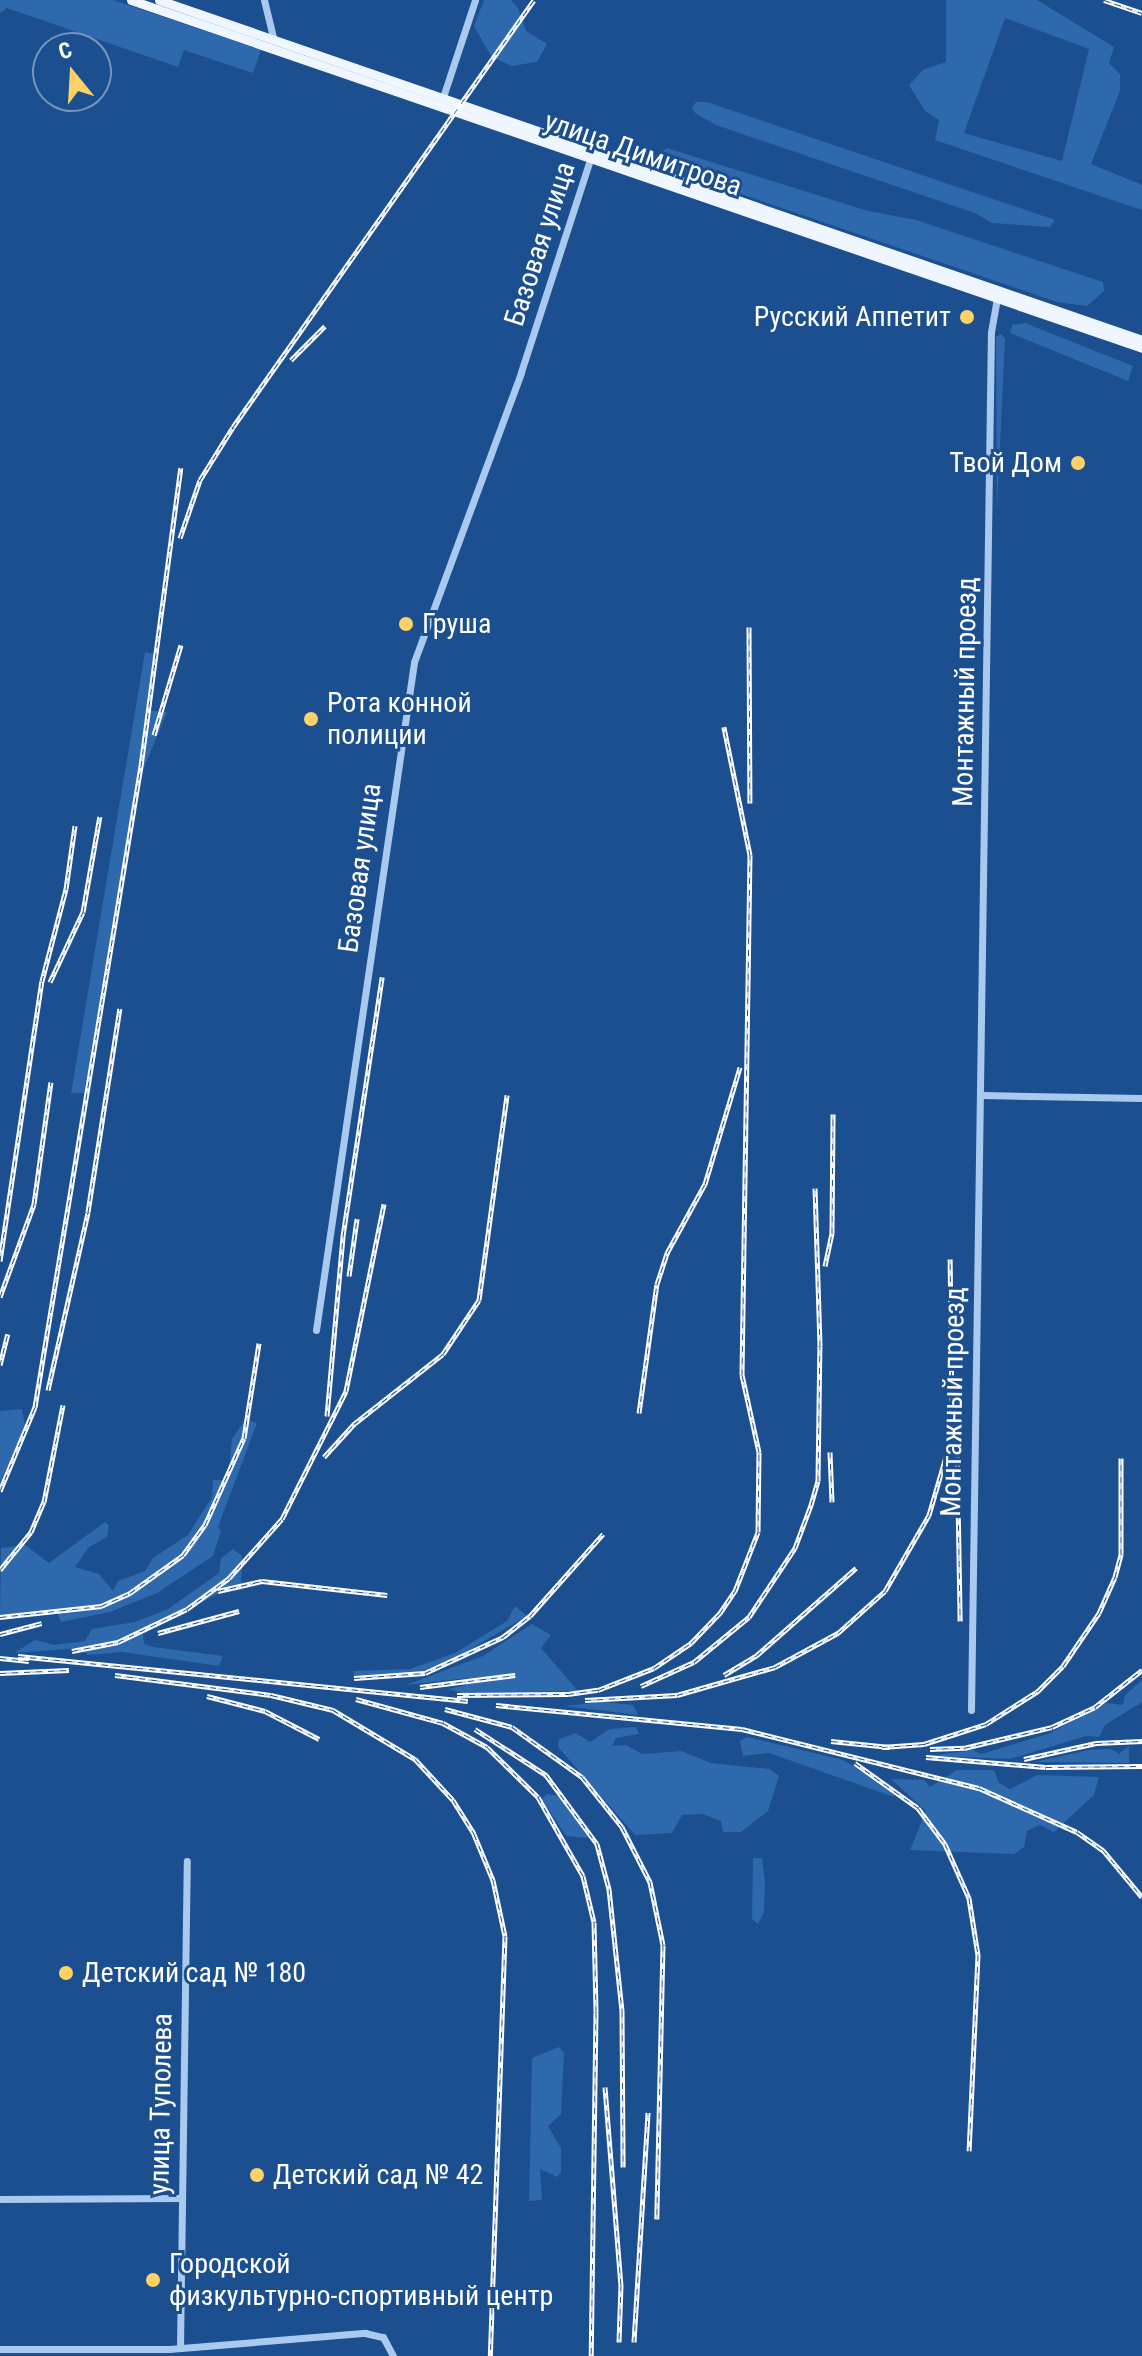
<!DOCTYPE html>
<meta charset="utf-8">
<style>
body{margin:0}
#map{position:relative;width:1142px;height:2356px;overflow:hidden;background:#1b4f8f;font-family:"Roboto Condensed",sans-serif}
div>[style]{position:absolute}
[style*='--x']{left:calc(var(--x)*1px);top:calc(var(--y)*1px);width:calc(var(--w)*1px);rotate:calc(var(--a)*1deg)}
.green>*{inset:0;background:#2e69ad}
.minor>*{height:7px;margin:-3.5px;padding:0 3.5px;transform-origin:3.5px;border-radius:3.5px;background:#a9c9ee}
.major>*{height:9px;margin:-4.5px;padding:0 4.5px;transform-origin:4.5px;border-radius:4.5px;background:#f0f6ff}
.rail>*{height:5px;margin-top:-2.5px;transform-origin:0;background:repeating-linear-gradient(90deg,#1b4f8f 0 6px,#fff 0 12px);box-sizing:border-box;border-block:2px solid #fff}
.dots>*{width:22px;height:22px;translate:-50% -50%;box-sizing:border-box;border:4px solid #1b4f8f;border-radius:50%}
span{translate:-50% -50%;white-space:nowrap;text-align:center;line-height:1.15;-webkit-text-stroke:6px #1b4f8f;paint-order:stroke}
.street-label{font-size:28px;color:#fff}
.poi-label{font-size:28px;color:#fff}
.right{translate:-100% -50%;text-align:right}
.left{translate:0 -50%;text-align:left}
.north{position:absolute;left:32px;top:32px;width:80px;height:80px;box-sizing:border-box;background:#1b4f8f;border:2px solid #7695bc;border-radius:50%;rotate:342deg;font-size:22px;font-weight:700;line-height:32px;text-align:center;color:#fff}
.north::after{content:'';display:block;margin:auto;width:28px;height:36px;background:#ffd166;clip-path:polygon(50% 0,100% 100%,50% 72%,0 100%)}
</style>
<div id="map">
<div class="green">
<i style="clip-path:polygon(0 0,113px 0,261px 50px,253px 73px,184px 50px,178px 67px,7px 8px,0 13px)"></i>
<i style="clip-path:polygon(484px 0,511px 0,518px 8px,526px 31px,547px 44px,537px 62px,511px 66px,491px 56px,474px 26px)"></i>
<i style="clip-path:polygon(evenodd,946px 0,1037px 0,1114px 47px,1109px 63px,1120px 74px,1120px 91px,1091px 164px,1142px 185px,1142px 210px,935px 140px,939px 120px,925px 111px,909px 85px,923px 70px,946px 62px,946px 0,1005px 18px,1089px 49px,1062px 161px,964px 133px,1005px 18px)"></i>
<i style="clip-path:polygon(696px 102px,707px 102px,1055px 220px,1050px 227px,992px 223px,975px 213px,716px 125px,696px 114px,692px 108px)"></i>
<i style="clip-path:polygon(667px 148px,868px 211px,916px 220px,1103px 282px,1104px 291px,1087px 306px,1057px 302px,665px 168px,660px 153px)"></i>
<i style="clip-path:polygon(1025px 323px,1133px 366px,1128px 381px,1010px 333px,1012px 325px)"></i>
<i style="clip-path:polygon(1001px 334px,1005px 338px,997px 511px,996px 337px)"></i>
<i style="clip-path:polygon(145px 652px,155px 654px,147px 710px,167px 712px,135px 790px,84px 1093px,71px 1093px)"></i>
<i style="clip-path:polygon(22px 1409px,25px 1426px,0 1483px,0 1411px)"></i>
<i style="clip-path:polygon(245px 1420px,257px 1423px,218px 1527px,221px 1531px,213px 1556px,157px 1593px,110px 1612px,61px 1622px,57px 1613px,0 1615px,1px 1548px,25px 1545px,49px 1563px,105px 1522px,109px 1525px,107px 1537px,89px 1547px,75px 1567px,99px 1574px,113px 1591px,118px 1581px,145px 1571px,153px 1558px,188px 1535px,212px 1497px,213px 1480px,223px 1480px,229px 1470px,232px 1439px)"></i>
<i style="clip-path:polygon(233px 1549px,242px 1556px,241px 1590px,219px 1593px,143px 1634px,144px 1644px,153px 1647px,223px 1656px,219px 1666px,122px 1652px,88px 1655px,81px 1648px,14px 1653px,35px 1640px,54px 1645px,85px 1641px,92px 1629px,135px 1622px,168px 1609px,219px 1573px,221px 1558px)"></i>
<i style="clip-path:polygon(515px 1606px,527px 1616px,452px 1660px,418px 1673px,354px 1676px,353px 1671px,410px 1669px,455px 1653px,507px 1621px)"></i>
<i style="clip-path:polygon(532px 1624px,551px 1635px,541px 1648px,578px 1691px,462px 1693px,448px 1689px,467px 1685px,468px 1678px,406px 1685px,483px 1656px)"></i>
<i style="clip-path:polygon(1142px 1680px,1142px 1702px,1105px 1725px,1099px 1737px,1086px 1736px,1010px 1759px,930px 1756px,973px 1750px,981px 1754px,1048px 1734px,1107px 1703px,1123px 1705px,1125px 1695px)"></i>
<i style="clip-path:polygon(603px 1702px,633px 1705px,638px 1715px,565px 1706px)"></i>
<i style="clip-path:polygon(636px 1727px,639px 1734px,616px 1738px,612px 1746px,626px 1745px,642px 1754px,681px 1751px,711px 1763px,770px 1769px,779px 1776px,768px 1811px,741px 1832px,723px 1832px,721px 1821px,702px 1814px,682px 1815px,672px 1833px,635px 1835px,558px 1747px,559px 1739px,576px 1733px,590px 1742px,610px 1729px)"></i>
<i style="clip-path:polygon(747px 1737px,843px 1760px,893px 1790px,894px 1797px,769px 1753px,743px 1756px,740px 1741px)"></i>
<i style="clip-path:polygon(1129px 1746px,1129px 1763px,1034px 1762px,1089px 1750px,1111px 1749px,1119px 1754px)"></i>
<i style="clip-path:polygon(957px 1770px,994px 1770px,999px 1783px,1010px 1789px,1037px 1775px,1099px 1777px,1094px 1795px,1054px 1832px,1040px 1825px,1027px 1831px,1024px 1847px,1014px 1854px,910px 1850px,926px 1811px,891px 1779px,924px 1780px,930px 1787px)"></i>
<i style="clip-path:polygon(547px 1794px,560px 1796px,589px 1838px,566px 1836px,542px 1799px)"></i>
<i style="clip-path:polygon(753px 1858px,762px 1858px,765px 1882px,764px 1912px,758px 1924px,752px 1919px)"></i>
<i style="clip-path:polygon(559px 2047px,564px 2053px,561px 2114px,548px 2126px,561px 2148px,561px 2172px,557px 2177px,540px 2169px,542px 2200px,529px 2201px,532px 2058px)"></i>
</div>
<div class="minor">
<i style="--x:264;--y:0;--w:42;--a:76.3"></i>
<i style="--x:442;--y:100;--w:105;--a:-71.7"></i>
<i style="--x:982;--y:1095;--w:160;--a:1.1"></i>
<i style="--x:316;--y:1330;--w:675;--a:-81.65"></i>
<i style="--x:414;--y:662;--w:309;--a:-69.7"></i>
<i style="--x:521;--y:372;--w:229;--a:-72"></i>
<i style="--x:971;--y:1710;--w:1378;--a:-89.17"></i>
<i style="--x:991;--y:332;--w:40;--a:-80"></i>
<i style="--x:0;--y:2199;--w:182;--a:-0.3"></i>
<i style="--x:180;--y:2348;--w:487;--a:-89.2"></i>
<i style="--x:0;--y:2349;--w:169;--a:0"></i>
<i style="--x:169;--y:2349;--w:197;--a:-4.7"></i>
<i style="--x:365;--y:2333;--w:18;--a:13"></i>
<i style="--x:383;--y:2337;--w:21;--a:62"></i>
</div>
<div class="major">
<i style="--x:131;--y:0;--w:1069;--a:18.99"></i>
<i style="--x:159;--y:0;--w:1040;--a:19.08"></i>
</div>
<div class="rail">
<i style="--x:1104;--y:0;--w:40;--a:18.9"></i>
<i style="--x:291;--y:360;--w:48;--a:-45"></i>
<i style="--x:180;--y:538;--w:61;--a:-71"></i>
<i style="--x:200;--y:480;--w:62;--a:-58.1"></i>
<i style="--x:233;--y:427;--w:522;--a:-54.82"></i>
<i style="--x:749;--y:627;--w:176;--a:89.7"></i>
<i style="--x:154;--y:735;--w:94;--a:-73.3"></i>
<i style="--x:50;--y:982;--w:77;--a:-64.8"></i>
<i style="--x:83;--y:912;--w:97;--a:-80"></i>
<i style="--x:0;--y:1261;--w:283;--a:-81.5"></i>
<i style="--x:42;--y:981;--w:95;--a:-75.4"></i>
<i style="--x:66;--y:889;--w:64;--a:-81.9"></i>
<i style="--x:825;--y:1266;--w:34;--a:-78"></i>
<i style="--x:832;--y:1233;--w:119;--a:-89.5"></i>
<i style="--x:349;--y:1276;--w:58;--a:-82"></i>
<i style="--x:0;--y:1297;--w:99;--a:-69.9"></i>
<i style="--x:34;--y:1204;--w:123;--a:-82.1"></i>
<i style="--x:0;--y:1365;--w:32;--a:-76"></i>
<i style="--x:48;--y:1390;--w:182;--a:-77.3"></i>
<i style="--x:88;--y:1212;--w:206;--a:-81.1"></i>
<i style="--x:639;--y:1413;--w:130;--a:-82.1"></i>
<i style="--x:657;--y:1284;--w:33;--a:-72"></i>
<i style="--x:667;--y:1253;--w:79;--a:-61.2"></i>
<i style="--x:705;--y:1184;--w:122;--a:-73.3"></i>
<i style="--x:327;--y:1416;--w:181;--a:-84.9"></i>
<i style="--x:343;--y:1236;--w:262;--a:-81.4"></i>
<i style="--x:957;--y:1441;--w:180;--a:89"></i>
<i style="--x:830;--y:1452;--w:50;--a:87.7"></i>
<i style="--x:324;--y:1457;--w:45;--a:-47.7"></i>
<i style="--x:354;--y:1424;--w:113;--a:-38.2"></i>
<i style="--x:443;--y:1354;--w:65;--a:-56.3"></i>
<i style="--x:479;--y:1300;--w:207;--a:-82.2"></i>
<i style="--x:0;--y:1491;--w:91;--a:-67.4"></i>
<i style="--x:35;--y:1407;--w:650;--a:-80.61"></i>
<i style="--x:141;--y:766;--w:301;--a:-82.4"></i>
<i style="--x:0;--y:1570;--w:49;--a:-50.8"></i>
<i style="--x:31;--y:1532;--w:33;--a:-67"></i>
<i style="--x:44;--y:1502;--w:99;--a:-78.9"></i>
<i style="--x:218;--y:1591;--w:45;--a:-12.8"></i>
<i style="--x:262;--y:1581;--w:126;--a:6.4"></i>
<i style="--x:0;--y:1617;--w:102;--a:-6.2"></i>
<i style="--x:101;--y:1606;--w:32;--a:-24"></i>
<i style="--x:130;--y:1593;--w:65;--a:-35.6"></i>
<i style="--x:183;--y:1555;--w:37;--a:-54"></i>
<i style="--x:205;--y:1525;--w:95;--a:-65.9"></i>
<i style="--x:244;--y:1438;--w:96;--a:-81"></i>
<i style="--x:158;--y:1633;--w:84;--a:-15.2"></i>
<i style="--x:0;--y:1634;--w:43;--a:-14.7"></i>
<i style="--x:72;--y:1651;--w:47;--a:-11.1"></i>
<i style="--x:118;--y:1642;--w:76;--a:-25.6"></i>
<i style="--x:187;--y:1609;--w:52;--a:-36.4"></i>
<i style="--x:229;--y:1578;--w:79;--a:-48.1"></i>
<i style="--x:282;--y:1519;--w:143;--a:-63.4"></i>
<i style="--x:346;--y:1391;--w:191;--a:-78.5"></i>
<i style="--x:18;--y:1656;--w:452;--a:5.7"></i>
<i style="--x:0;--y:1658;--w:29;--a:6"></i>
<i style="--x:0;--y:1673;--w:69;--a:-2.5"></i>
<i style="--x:115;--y:1675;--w:157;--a:7.3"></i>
<i style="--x:271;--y:1695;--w:64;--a:13.6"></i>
<i style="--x:333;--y:1710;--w:96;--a:30.9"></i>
<i style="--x:415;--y:1759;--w:56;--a:47.2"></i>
<i style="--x:453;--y:1800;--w:40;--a:58"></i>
<i style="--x:474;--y:1834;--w:50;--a:67.6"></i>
<i style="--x:493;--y:1880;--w:57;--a:77.9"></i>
<i style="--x:505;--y:1936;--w:420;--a:92"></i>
<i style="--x:724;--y:1675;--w:39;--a:-31"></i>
<i style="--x:757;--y:1655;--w:132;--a:-41.3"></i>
<i style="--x:354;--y:1678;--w:71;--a:-4"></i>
<i style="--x:425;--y:1673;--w:86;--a:-24.8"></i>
<i style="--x:503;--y:1637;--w:34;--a:-38"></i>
<i style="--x:530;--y:1616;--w:110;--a:-48.3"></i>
<i style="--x:641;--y:1686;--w:58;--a:-24.4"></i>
<i style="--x:694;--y:1662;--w:71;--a:-39.3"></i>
<i style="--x:749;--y:1617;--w:83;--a:-56.3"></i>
<i style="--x:795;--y:1548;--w:46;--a:-69.6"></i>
<i style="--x:811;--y:1505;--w:25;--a:-74"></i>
<i style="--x:818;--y:1481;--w:135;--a:-89.2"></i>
<i style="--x:820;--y:1346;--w:158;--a:-91.8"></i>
<i style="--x:420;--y:1687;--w:96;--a:-7.2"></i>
<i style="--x:457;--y:1695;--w:111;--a:-0.5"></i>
<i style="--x:568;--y:1694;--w:30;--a:-8"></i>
<i style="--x:598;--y:1690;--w:60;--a:-21.4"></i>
<i style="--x:654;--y:1668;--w:45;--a:-34"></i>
<i style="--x:691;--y:1643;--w:42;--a:-46"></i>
<i style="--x:720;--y:1613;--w:27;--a:-56"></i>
<i style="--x:735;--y:1591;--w:63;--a:-68.7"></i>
<i style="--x:758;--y:1532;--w:80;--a:-89.3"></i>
<i style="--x:759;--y:1452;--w:79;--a:-102.4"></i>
<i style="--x:742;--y:1375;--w:520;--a:-89.12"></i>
<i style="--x:750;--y:855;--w:131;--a:-101.5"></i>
<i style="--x:207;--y:1696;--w:60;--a:14.5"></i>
<i style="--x:265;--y:1711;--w:61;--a:27.4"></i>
<i style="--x:356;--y:1699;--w:90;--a:15.4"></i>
<i style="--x:443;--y:1723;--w:50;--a:28.6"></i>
<i style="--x:487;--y:1747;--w:71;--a:44.4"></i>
<i style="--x:538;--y:1797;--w:91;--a:60.3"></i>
<i style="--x:583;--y:1876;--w:47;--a:76.6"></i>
<i style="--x:594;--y:1922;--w:90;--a:88.7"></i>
<i style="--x:596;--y:2012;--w:344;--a:90.8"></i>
<i style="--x:585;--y:1700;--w:92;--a:-3.1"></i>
<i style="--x:677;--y:1695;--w:102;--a:-15.9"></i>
<i style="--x:775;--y:1667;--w:72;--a:-28.4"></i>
<i style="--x:838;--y:1633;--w:63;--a:-41.8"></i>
<i style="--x:885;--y:1591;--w:88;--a:-59.9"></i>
<i style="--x:929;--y:1515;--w:65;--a:-73.8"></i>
<i style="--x:947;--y:1453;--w:40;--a:-82.9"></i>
<i style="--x:952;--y:1413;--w:154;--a:-90.7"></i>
<i style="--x:496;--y:1705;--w:247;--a:5.6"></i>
<i style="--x:742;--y:1729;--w:244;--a:14"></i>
<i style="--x:979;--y:1788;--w:107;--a:24.2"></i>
<i style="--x:1077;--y:1832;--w:32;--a:35"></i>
<i style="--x:1103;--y:1850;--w:61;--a:50.3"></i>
<i style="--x:445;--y:1709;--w:69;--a:15"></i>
<i style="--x:512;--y:1727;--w:86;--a:35.5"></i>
<i style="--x:582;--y:1777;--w:64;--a:51.3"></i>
<i style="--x:622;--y:1827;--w:62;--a:63"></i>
<i style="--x:650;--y:1882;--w:64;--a:78.3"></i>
<i style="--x:663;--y:1945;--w:274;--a:91.3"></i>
<i style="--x:475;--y:1729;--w:85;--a:32.9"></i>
<i style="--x:546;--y:1775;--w:86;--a:53.5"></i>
<i style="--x:597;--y:1844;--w:47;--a:75.1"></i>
<i style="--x:609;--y:1889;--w:123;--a:83.9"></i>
<i style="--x:622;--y:2011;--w:156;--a:89.6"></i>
<i style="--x:831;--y:1741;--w:59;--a:5.8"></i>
<i style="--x:882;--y:1747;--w:42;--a:-4.1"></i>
<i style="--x:924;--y:1744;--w:65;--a:-17.9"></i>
<i style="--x:986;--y:1724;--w:62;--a:-32.4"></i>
<i style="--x:1038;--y:1691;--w:35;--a:-45"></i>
<i style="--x:1063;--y:1666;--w:64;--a:-55.8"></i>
<i style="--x:1099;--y:1613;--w:39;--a:-66"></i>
<i style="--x:1115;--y:1577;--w:24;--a:-75"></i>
<i style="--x:1121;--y:1554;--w:96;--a:-90"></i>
<i style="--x:930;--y:1749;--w:34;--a:-2"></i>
<i style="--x:964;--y:1748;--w:90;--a:-13.4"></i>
<i style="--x:1052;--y:1727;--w:47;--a:-24.9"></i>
<i style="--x:1095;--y:1707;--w:60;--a:-38.2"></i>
<i style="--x:926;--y:1757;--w:120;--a:4.8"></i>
<i style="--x:1046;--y:1767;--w:96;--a:-0.6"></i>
<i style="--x:1024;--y:1759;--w:74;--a:-12.5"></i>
<i style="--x:1096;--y:1743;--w:46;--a:-2.5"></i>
<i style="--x:855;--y:1763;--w:77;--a:35.5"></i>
<i style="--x:918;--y:1808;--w:45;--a:53.1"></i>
<i style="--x:945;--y:1844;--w:59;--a:66"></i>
<i style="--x:969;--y:1898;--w:58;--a:81"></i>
<i style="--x:978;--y:1955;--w:196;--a:92.6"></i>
<i style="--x:605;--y:2087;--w:199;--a:85.4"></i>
<i style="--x:621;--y:2285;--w:57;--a:92"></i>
<i style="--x:634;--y:2342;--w:230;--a:-86.5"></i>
</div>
<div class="dots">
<i style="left:967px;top:317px;background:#ffd166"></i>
<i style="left:1078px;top:463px;background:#ffd166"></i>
<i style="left:406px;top:624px;background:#ffd166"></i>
<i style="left:311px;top:719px;background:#ffd166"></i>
<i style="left:66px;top:1973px;background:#ffd166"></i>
<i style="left:257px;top:2175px;background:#ffd166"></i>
<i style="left:153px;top:2280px;background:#ffd166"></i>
</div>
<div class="street-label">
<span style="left:643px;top:154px;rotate:19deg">улица Димитрова</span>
<span style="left:540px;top:244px;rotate:-72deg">Базовая улица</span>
<span style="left:965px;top:692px;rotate:-89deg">Монтажный проезд</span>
<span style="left:360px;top:868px;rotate:-82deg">Базовая улица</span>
<span style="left:953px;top:1402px;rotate:-89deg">Монтажный проезд</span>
<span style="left:161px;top:2104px;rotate:-89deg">улица Туполева</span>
</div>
<div class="poi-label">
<span class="right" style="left:951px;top:317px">Русский Аппетит</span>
<span class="right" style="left:1062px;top:463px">Твой Дом</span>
<span class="left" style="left:422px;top:624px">Груша</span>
<span class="left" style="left:327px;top:719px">Рота конной<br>полиции</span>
<span class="left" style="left:82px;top:1973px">Детский сад № 180</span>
<span class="left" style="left:273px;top:2175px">Детский сад № 42</span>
<span class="left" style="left:169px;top:2280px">Городской<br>физкультурно-спортивный центр</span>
</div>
<div class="north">С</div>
</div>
